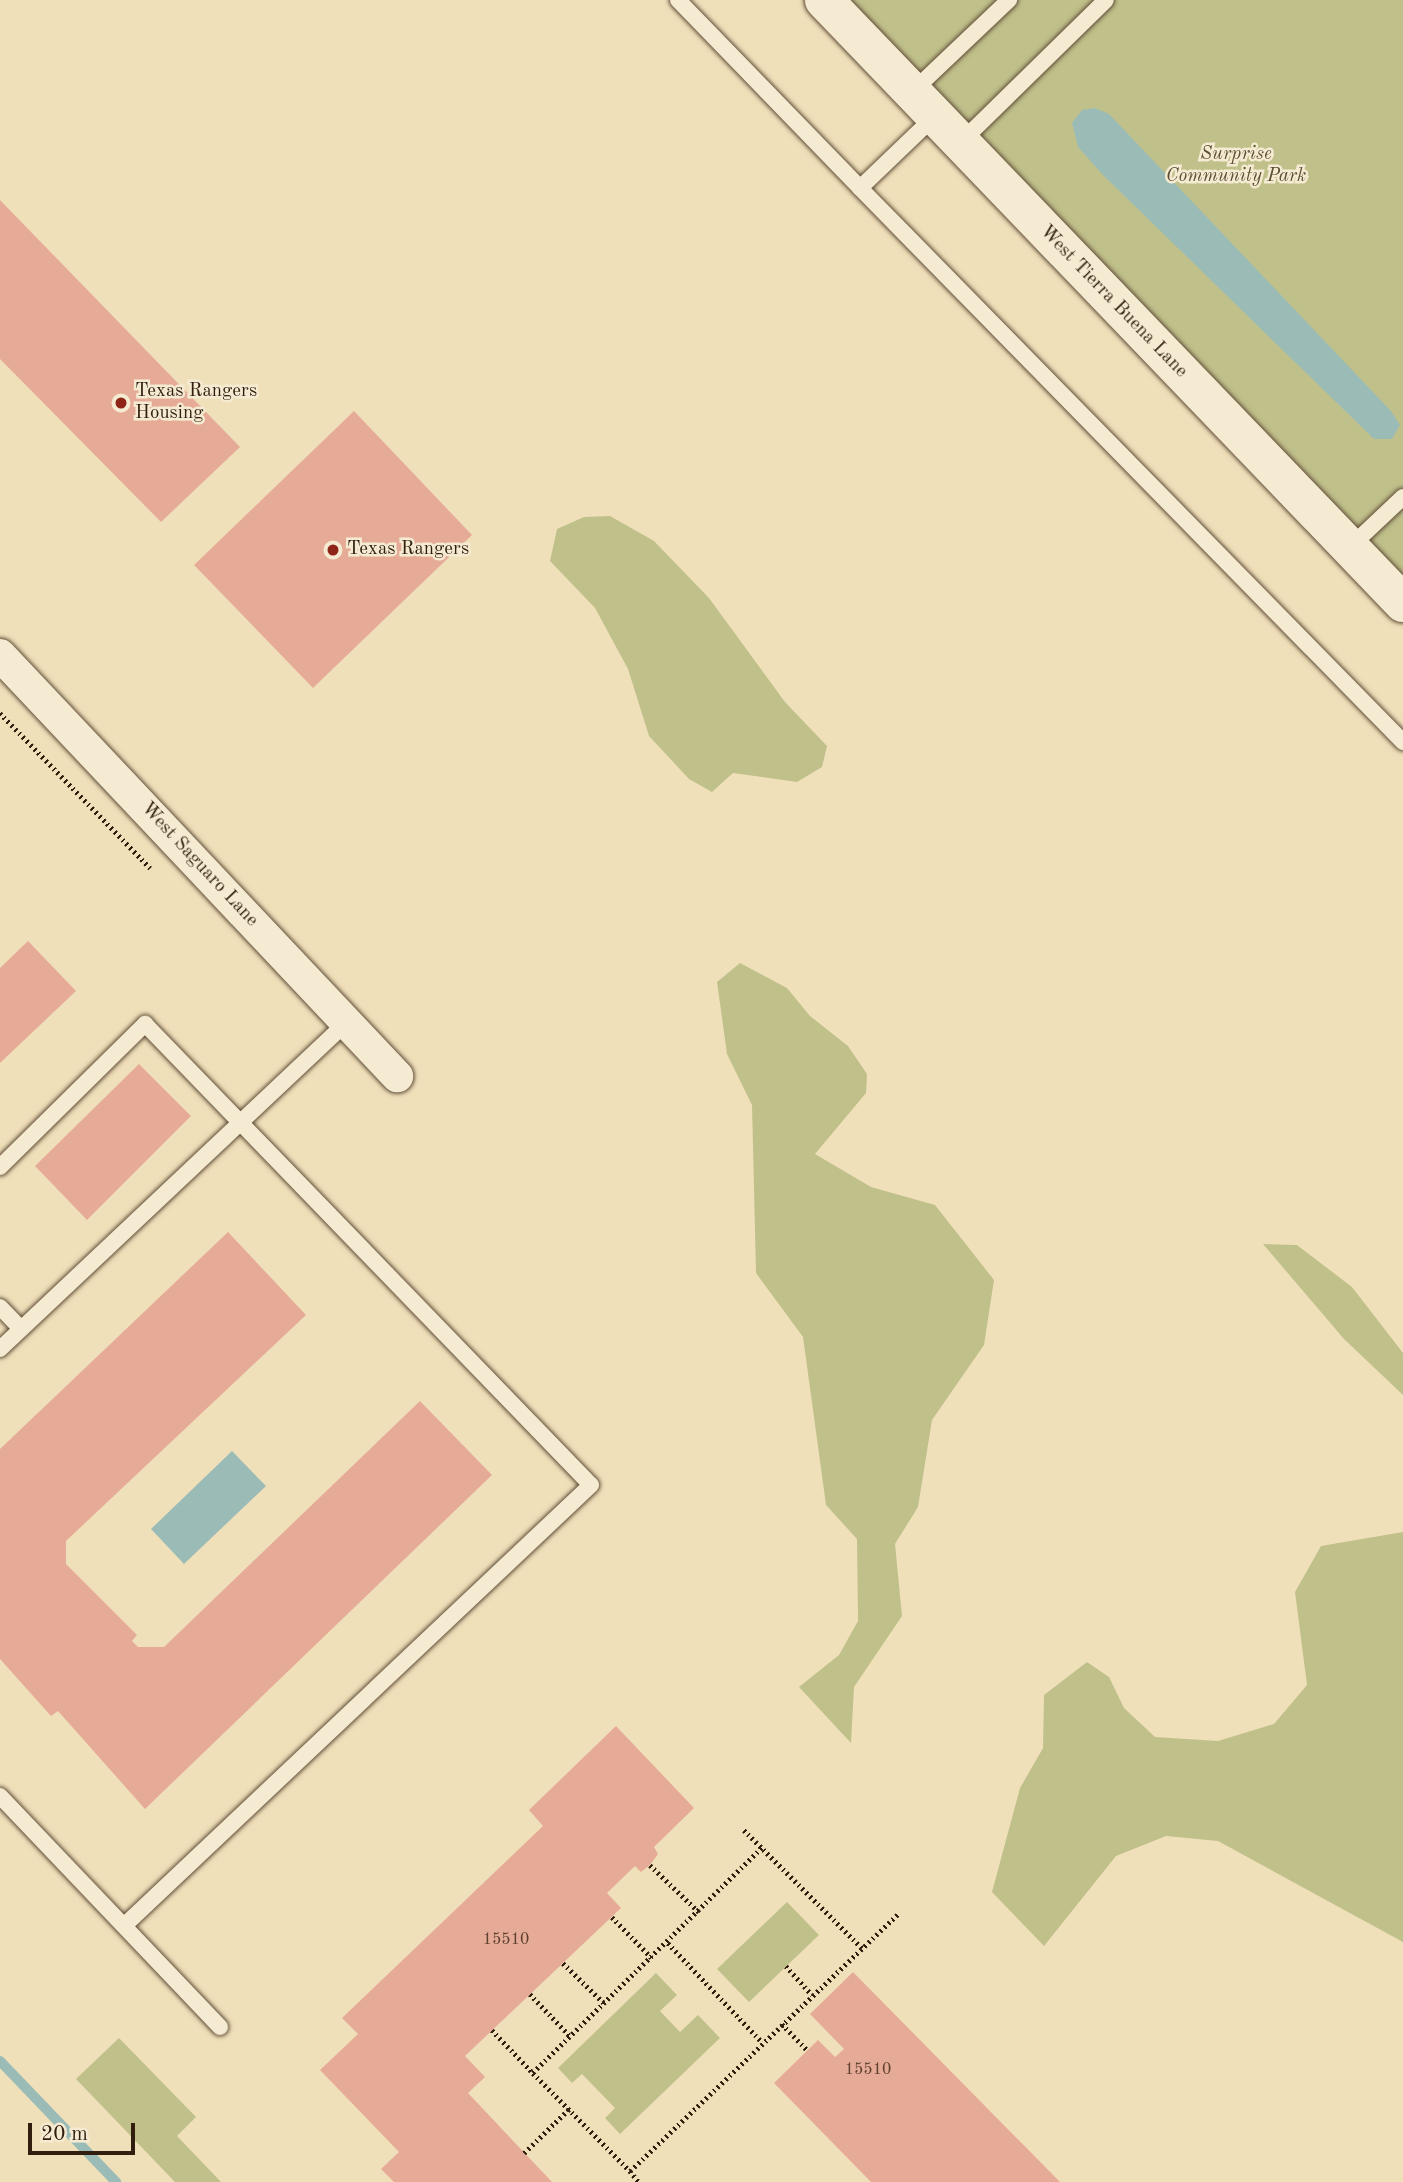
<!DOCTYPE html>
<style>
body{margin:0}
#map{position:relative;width:1403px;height:2182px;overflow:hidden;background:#f0e0ba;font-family:"Old Standard TT",serif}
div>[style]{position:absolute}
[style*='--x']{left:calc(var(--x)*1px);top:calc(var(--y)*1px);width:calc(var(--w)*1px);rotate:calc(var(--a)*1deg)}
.green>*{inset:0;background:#c0c08b}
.water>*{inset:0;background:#9bbcb6}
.stream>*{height:10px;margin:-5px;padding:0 5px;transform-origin:5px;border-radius:5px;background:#9bbcb6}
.building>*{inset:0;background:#e6ab97}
.path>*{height:4.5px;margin-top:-2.25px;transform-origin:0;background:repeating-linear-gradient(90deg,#311e0e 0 2px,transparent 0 5.5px)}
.roads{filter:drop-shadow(0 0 2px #614e39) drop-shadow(0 0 2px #614e39)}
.service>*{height:16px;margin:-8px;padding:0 8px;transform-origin:8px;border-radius:8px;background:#f5ebd2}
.minor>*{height:32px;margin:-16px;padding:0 16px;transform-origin:16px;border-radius:16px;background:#f5ebd2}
.tertiary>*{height:38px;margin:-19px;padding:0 19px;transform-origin:19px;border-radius:19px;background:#f5ebd2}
.dots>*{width:19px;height:19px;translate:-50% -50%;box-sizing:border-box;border:4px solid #f5ebd2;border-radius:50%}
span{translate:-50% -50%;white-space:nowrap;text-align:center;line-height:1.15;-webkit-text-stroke:5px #f5ebd2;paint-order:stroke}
.number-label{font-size:16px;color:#5e4130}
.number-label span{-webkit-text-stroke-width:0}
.park-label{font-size:19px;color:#5c4f34;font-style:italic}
.street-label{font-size:19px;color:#311e0e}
.poi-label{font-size:19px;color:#311e0e}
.left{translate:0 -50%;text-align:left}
.scale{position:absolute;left:28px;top:2123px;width:107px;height:32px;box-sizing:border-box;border:4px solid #311e0e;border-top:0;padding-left:9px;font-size:21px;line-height:24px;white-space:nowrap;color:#311e0e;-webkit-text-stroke:5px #f5ebd2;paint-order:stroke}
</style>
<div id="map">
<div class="green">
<i style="clip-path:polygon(849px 0,1403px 0,1403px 578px)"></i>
<i style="clip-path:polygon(610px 516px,654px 541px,709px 598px,785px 702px,827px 746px,822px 767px,797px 782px,733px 773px,712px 792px,689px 779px,649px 736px,628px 669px,595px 608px,550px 561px,557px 529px,584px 517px)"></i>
<i style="clip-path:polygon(740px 963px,787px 988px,810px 1016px,848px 1046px,867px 1074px,866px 1093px,815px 1154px,871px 1187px,935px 1205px,994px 1280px,984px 1345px,932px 1420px,918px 1507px,895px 1544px,902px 1616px,854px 1687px,851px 1743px,799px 1687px,839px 1655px,858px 1621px,857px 1539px,826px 1505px,803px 1337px,756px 1273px,752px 1105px,727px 1054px,717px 982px)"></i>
<i style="clip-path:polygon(1263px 1244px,1297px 1245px,1352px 1287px,1403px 1353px,1403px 1395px,1344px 1339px)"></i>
<i style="clip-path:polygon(1403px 1532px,1403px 1942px,1218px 1841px,1166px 1836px,1116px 1856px,1044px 1946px,992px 1892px,1020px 1788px,1043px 1748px,1044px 1695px,1087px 1662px,1109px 1677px,1124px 1708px,1155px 1737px,1218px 1741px,1274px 1724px,1307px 1685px,1295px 1592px,1321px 1546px)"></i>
<i style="clip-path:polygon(787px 1902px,819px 1935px,749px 2002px,717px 1969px)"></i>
<i style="clip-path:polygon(656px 1973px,677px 1995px,660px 2011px,680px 2032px,698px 2015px,720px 2038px,620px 2134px,605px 2118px,615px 2108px,582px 2074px,572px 2083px,558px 2068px)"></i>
<i style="clip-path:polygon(119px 2038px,196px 2117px,177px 2136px,221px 2182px,175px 2182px,76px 2079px)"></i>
</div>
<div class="water">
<i style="clip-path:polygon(1095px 108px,1109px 114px,1391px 411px,1400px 425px,1392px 439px,1374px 439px,1103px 175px,1078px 147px,1072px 123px,1082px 110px)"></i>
<i style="clip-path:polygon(232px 1451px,266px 1486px,184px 1564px,151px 1529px)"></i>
</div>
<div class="stream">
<i style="--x:0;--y:2061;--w:168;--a:46.2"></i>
</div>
<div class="building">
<i style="clip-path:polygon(0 200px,240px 447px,161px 522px,0 359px)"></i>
<i style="clip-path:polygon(354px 411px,472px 535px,313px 688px,194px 565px)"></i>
<i style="clip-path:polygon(28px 941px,76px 991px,0 1063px,0 968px)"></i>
<i style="clip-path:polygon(139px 1064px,191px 1116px,87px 1220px,35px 1166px)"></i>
<i style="clip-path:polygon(228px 1232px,306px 1315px,66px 1541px,66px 1564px,137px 1635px,132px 1641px,138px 1647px,164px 1647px,420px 1401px,492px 1475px,145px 1809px,58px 1711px,51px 1716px,0 1659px,0 1449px)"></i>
<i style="clip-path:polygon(616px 1726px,694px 1808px,654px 1847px,658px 1854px,650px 1865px,641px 1872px,635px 1866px,607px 1893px,621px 1908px,465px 2056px,485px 2077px,468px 2093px,552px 2182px,394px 2182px,381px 2169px,399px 2152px,320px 2070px,358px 2034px,342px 2018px,543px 1826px,529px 1810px)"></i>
<i style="clip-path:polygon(853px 1972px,1060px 2182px,871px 2182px,774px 2083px,818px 2040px,835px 2057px,844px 2049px,810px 2014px)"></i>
</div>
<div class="path">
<i style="--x:0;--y:713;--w:216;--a:45.9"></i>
<i style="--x:744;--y:1830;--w:167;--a:45"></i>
<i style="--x:762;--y:1848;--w:321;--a:135.5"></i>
<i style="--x:533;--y:2073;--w:138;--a:45.3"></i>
<i style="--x:630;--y:2171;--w:373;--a:-43.8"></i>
<i style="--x:650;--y:1865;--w:68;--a:43.8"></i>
<i style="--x:612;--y:1917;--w:57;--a:45.7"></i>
<i style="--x:668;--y:1943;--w:137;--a:46.5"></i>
<i style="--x:563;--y:1963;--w:59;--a:44.3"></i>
<i style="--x:786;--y:1966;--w:39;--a:48"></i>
<i style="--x:530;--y:1994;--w:59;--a:46.4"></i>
<i style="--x:782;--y:2024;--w:36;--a:46"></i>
<i style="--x:492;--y:2030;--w:59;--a:46.4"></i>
<i style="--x:524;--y:2153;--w:63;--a:-44.4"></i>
<i style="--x:630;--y:2171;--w:14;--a:51"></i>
</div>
<div class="roads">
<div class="service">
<i style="--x:678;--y:0;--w:262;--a:45.9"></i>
<i style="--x:860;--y:188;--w:104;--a:-43.8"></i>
<i style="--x:912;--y:92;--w:134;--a:-43.5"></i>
<i style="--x:960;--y:143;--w:204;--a:-44.4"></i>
<i style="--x:860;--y:188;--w:776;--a:45.57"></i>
<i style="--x:1350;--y:547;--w:73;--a:-43.3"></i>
<i style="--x:0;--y:1167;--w:204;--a:-44.6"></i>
<i style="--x:145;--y:1024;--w:641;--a:45.95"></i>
<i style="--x:591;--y:1485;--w:639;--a:136.65"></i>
<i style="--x:0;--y:1307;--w:30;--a:46"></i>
<i style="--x:0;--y:1349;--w:477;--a:-43.3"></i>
<i style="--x:0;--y:1796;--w:319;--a:46.4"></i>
</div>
<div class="minor">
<i style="--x:0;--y:655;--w:579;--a:46.68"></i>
</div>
<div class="tertiary">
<i style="--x:824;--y:0;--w:836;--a:46.16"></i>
</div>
</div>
<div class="dots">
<i style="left:121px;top:403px;background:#8f2418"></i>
<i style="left:333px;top:550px;background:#8f2418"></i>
</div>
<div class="number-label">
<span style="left:506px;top:1940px">15510</span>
<span style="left:868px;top:2070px">15510</span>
</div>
<div class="park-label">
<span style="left:1236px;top:166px">Surprise<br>Community Park</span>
</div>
<div class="street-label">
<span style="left:1113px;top:302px;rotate:46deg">West Tierra Buena Lane</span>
<span style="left:199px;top:865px;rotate:47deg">West Saguaro Lane</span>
</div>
<div class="poi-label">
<span class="left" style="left:135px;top:403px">Texas Rangers<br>Housing</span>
<span class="left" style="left:347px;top:550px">Texas Rangers</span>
</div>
<div class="scale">20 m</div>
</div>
